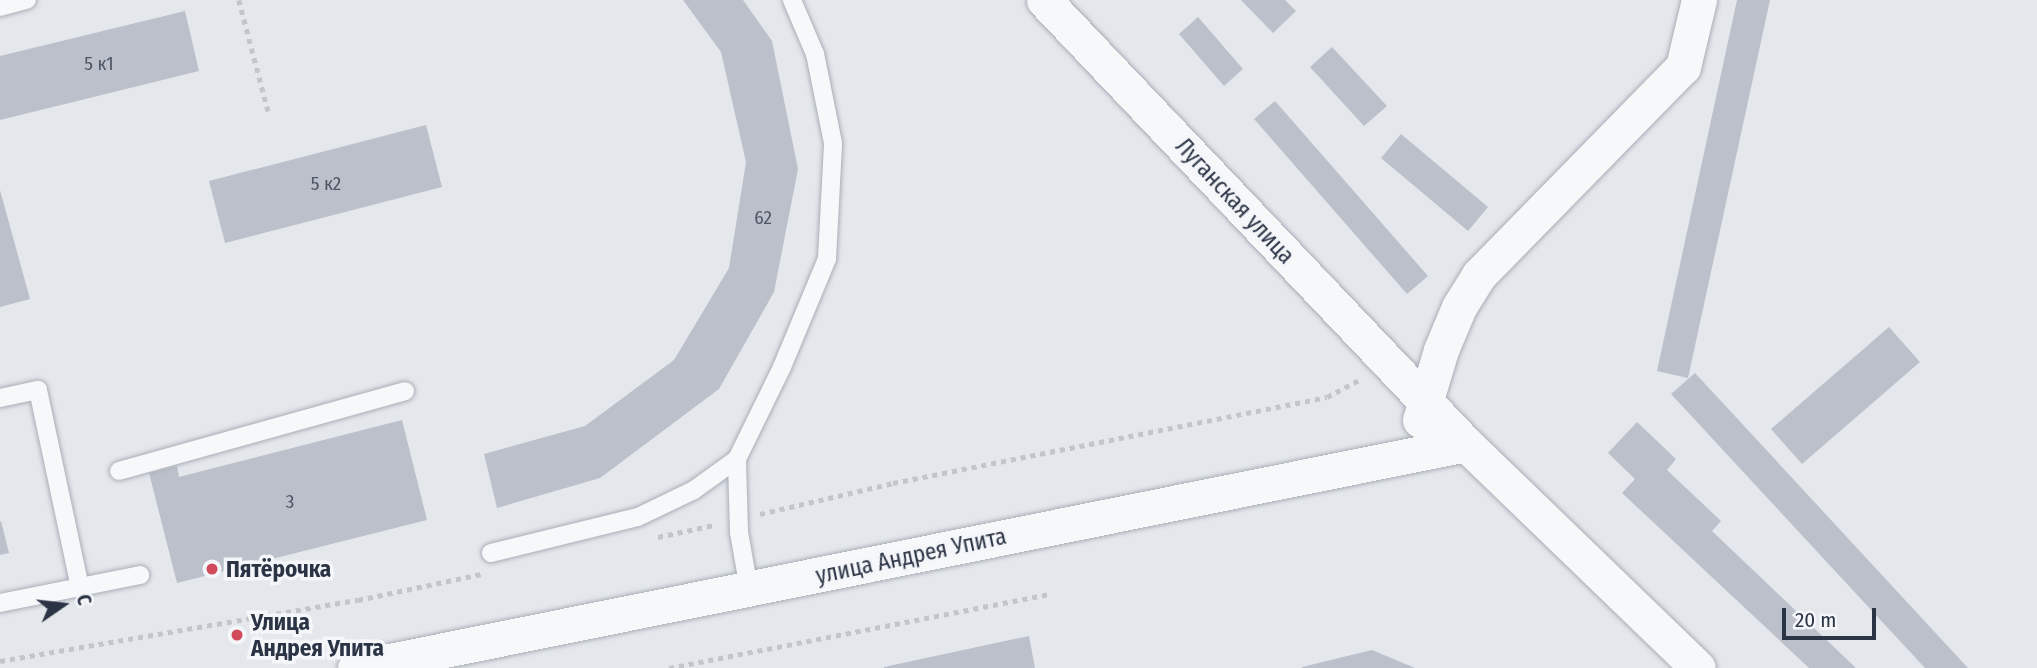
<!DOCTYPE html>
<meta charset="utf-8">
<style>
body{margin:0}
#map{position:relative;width:2037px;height:668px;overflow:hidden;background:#e4e7ec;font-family:"Fira Sans Condensed",sans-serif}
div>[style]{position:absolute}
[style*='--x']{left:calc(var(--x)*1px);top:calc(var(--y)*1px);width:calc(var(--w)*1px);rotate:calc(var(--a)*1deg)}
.building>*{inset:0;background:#bbc0ca}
.path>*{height:4.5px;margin-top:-2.25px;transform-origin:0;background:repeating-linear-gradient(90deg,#c2c5cb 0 5px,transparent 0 10px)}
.roads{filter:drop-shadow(0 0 2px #a9aeb7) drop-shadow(0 0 2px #a9aeb7)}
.lane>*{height:18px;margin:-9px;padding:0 9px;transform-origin:9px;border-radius:9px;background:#f7f8fa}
.street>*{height:35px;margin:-17.5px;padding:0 17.5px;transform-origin:17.5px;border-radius:17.5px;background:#f7f8fa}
.dots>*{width:19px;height:19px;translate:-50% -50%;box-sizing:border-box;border:4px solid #f4f6f9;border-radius:50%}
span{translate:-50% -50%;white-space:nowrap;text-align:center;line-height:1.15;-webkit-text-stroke:7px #f4f6f9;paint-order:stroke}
.number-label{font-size:19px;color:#4f5766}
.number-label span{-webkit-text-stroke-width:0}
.street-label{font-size:23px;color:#2b3445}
.poi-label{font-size:23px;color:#2b3445;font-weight:700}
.left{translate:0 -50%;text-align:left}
.north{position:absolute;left:28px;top:570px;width:70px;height:70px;-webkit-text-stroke:5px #f4f6f9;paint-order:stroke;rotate:76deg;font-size:19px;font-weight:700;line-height:28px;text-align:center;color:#2b3445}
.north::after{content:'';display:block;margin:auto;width:24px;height:32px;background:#2b3445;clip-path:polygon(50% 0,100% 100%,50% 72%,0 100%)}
.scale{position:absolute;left:1782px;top:608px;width:94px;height:32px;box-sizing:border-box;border:4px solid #2b3445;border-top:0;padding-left:9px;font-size:21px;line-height:24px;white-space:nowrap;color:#2b3445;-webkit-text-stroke:5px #f4f6f9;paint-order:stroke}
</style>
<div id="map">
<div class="building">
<i style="clip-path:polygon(683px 0,743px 0,772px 41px,798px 169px,774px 292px,719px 389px,600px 478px,497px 508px,484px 454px,585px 426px,674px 360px,729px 268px,746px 162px,721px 52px)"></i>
<i style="clip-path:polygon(1241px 0,1285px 0,1296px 11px,1273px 33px)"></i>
<i style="clip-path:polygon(1737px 0,1770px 0,1688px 378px,1657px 371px)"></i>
<i style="clip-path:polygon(185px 11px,199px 71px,0 120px,0 56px)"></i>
<i style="clip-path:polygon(1198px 17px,1243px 69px,1224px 86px,1179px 34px)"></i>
<i style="clip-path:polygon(1332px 47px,1387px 106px,1364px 126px,1310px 67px)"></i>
<i style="clip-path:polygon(1275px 101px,1428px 276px,1407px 294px,1254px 119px)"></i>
<i style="clip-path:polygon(426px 125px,442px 187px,225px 243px,209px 181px)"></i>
<i style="clip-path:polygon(1401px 134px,1488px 207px,1468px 231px,1381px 158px)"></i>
<i style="clip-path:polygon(0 190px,30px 299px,0 307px)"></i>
<i style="clip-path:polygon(1889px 327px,1920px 362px,1802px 464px,1771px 429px)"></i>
<i style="clip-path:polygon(1695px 373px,1968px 668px,1925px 668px,1671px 394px)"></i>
<i style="clip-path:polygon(402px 420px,427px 520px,177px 583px,149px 473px,177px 466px,179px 477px)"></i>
<i style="clip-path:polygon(1637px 422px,1676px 459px,1667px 470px,1721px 521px,1712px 531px,1856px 668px,1809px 668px,1622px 493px,1635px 479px,1608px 453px)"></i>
<i style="clip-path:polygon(1px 521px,9px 553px,0 555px,0 522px)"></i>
<i style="clip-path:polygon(1029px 636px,1035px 668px,884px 668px,884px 667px)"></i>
<i style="clip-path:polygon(1372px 650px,1415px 668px,1302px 668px,1302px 667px)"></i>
</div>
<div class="path">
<i style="--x:239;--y:0;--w:118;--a:75.3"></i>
<i style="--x:760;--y:514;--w:137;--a:-13.1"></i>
<i style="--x:893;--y:483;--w:442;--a:-11.2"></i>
<i style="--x:1327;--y:397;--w:38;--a:-28"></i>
<i style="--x:658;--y:537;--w:57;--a:-12.1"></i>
<i style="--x:0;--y:661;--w:363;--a:-9.7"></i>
<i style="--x:358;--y:600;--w:126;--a:-11.9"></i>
<i style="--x:669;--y:668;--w:388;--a:-11"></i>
</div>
<div class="roads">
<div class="lane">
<i style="--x:0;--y:7;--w:28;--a:-15"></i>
<i style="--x:0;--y:398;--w:39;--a:-12"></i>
<i style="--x:38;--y:390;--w:201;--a:78"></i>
<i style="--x:119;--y:471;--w:297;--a:-15.6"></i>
<i style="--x:491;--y:553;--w:151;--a:-13.8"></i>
<i style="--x:638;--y:517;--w:62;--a:-25.7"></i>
<i style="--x:694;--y:490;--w:53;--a:-35.8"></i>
<i style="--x:749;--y:589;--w:58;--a:-100"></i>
<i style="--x:739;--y:532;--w:73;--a:-91.6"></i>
<i style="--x:737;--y:459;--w:102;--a:-63.9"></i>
<i style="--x:782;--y:367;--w:117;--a:-67.4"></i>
<i style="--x:827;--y:259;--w:116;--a:-87"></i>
<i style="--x:833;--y:143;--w:91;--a:-101.4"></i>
<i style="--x:815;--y:54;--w:59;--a:-113.1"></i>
<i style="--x:0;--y:603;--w:143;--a:-11.3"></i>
</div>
<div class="street">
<i style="--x:1044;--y:0;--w:613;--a:46.46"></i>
<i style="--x:1466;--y:444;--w:322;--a:44"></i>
<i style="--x:1420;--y:420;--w:73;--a:-73.3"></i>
<i style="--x:1441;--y:350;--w:47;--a:-67.3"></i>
<i style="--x:1459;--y:307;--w:38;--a:-58"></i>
<i style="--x:1479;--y:275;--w:291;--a:-45.6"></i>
<i style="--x:1683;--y:67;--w:69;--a:-76.6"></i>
<i style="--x:355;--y:668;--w:1133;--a:-11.4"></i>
</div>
</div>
<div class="dots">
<i style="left:212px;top:569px;background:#d1495b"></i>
<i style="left:237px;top:635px;background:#d1495b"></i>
</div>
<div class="number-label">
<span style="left:99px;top:64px">5 к1</span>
<span style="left:326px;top:184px">5 к2</span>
<span style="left:763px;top:218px">62</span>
<span style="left:290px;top:502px">3</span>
</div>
<div class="street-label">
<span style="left:1235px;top:201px;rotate:47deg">Луганская улица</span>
<span style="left:911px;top:556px;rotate:-12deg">улица Андрея Упита</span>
</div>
<div class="poi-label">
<span class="left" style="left:226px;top:569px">Пятёрочка</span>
<span class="left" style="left:251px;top:635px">Улица<br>Андрея Упита</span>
</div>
<div class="north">С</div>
<div class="scale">20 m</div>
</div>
